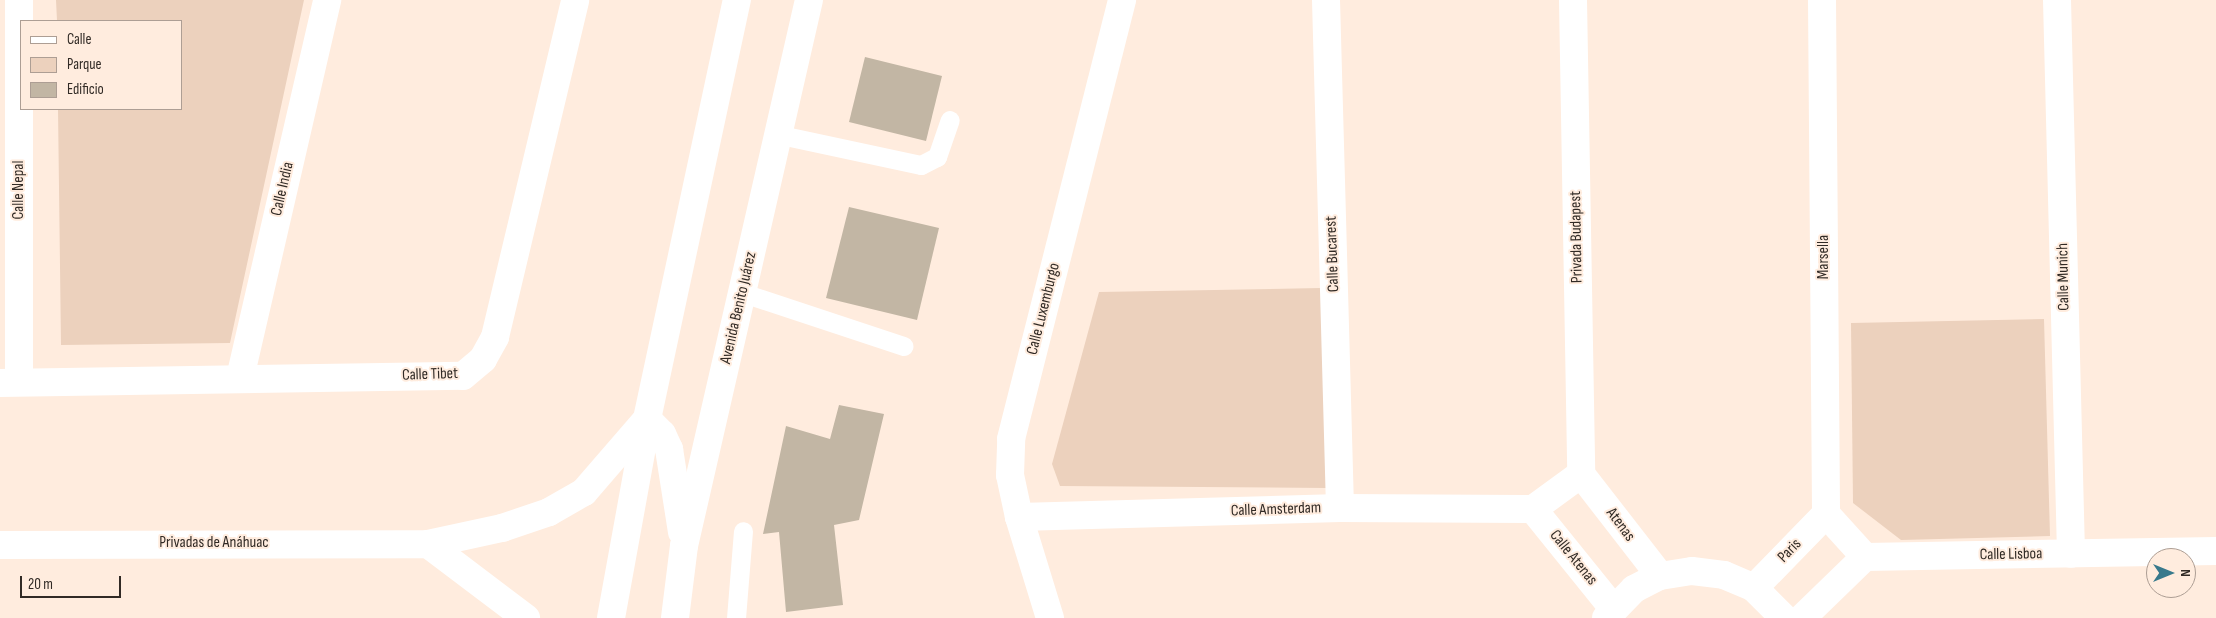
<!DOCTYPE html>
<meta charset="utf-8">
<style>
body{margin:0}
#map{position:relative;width:2216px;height:618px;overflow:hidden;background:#ffecde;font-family:"Sofia Sans Condensed",sans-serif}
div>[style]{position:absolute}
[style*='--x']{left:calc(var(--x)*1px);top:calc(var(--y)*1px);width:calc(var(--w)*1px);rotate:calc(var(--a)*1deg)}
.green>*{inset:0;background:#ecd1bd}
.building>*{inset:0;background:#c2b6a4}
.lane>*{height:19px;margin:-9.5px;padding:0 9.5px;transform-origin:9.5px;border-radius:9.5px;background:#fff}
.street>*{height:28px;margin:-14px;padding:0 14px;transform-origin:14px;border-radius:14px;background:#fff}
.secondary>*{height:28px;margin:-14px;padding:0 14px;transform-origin:14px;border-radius:14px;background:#fff}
span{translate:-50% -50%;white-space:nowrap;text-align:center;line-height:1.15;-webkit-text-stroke:4px #ffecde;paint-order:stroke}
.street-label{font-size:16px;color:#312a25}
.legend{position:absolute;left:20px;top:20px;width:162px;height:90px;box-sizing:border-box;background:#ffecde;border:1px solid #ad9e94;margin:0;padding:6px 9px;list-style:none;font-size:15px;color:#312a25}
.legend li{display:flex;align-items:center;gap:10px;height:25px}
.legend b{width:25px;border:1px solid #ad9e94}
.north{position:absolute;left:2146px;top:548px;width:50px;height:50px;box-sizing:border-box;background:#ffecde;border:1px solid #ad9e94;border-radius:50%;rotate:90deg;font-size:14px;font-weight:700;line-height:20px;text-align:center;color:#312a25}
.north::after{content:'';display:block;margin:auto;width:18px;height:22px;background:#38798c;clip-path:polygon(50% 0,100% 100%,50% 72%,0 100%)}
.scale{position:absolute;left:20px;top:576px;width:101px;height:22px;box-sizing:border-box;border:2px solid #312a25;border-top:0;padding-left:6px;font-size:15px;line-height:18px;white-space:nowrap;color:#312a25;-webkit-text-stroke:4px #ffecde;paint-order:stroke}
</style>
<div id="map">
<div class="green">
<i style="clip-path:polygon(56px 0,304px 0,230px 343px,61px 345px,58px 109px,181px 109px,181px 21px,57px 21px)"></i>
<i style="clip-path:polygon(1321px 288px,1327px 488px,1060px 486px,1052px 464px,1099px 292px)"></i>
<i style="clip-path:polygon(2044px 319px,2050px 536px,1901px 540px,1853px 503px,1851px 323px)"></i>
</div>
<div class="building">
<i style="clip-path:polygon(865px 57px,942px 76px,926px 141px,849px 122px)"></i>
<i style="clip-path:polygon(849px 207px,939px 228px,917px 320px,826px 298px)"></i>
<i style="clip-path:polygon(839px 405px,884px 414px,859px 520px,834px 525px,843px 605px,786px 612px,779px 532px,763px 534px,786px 426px,830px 439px)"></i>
</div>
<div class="lane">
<i style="--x:776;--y:134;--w:148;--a:12.1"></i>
<i style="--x:921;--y:165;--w:18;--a:-27"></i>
<i style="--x:937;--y:157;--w:39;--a:-71"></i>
<i style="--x:743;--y:293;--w:169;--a:18.3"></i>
<i style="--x:736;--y:618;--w:87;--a:-85.4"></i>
</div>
<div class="street">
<i style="--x:1326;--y:0;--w:508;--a:88.42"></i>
<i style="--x:1573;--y:0;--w:474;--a:89"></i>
<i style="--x:1822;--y:0;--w:514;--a:89.55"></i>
<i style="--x:2057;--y:0;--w:554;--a:88.55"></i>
<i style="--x:240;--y:378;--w:388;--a:-77"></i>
<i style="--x:19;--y:381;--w:381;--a:-90"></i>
<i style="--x:0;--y:383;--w:463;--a:-0.9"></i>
<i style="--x:463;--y:376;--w:26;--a:-40"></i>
<i style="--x:483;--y:359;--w:25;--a:-61"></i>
<i style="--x:495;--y:337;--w:346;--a:-76.6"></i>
<i style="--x:1581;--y:474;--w:129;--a:52.2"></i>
<i style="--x:1533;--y:509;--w:127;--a:51.1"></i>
<i style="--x:1533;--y:509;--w:59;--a:-36.1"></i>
<i style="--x:1826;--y:514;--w:58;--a:47.8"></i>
<i style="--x:1865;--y:557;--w:351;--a:-1"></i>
<i style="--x:1019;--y:517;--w:321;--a:-1.6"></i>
<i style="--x:1340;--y:508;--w:193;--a:0.3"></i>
<i style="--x:428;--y:544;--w:123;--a:37.1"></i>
<i style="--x:0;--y:545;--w:428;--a:-0.1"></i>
<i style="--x:428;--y:544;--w:76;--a:-12.2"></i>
<i style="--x:502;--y:528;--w:50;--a:-18.8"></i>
<i style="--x:549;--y:512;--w:40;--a:-29.7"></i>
<i style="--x:584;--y:492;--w:96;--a:-49.2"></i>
<i style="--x:1754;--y:588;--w:103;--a:-45.8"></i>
<i style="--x:1050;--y:618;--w:106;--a:-107.1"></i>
<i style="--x:1019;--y:517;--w:43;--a:-102.1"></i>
<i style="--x:1010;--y:475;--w:36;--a:-88"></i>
<i style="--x:1011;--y:439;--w:453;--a:-75.8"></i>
<i style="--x:1606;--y:618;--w:40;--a:-46"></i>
<i style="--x:1634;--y:589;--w:29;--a:-27"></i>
<i style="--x:1660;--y:576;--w:32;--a:-9"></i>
<i style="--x:1692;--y:571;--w:32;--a:7"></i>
<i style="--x:1724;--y:575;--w:33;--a:23"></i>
<i style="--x:1754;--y:588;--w:42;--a:45"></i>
<i style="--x:1802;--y:618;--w:88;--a:-44.1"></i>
</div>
<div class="secondary">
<i style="--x:647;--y:419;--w:21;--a:45"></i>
<i style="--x:662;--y:434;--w:17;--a:65"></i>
<i style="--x:669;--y:449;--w:84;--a:81.1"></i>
<i style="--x:611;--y:618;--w:202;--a:-79.7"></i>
<i style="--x:647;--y:419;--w:429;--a:-77.9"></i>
<i style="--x:675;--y:618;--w:73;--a:-82.9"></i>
<i style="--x:684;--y:546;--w:560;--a:-77.11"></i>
</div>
<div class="street-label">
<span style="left:283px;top:189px;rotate:-77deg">Calle India</span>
<span style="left:19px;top:190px;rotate:-90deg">Calle Nepal</span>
<span style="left:1577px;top:237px;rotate:-91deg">Privada Budapest</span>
<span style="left:1333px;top:254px;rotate:-92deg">Calle Bucarest</span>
<span style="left:1824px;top:257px;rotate:-90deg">Marsella</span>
<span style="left:2064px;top:277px;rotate:-91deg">Calle Munich</span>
<span style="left:739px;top:308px;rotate:-77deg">Avenida Benito Juárez</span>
<span style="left:1044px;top:309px;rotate:-76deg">Calle Luxemburgo</span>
<span style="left:430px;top:375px;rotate:-2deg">Calle Tibet</span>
<span style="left:1276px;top:510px;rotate:-2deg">Calle Amsterdam</span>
<span style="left:1620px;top:525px;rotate:53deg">Atenas</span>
<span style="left:214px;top:543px">Privadas de Anáhuac</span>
<span style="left:1790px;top:551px;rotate:-46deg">Paris</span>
<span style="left:2011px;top:555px;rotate:-1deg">Calle Lisboa</span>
<span style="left:1573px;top:558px;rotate:51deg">Calle Atenas</span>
</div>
<ul class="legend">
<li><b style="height:6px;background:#fff"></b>Calle</li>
<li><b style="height:14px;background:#ecd1bd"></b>Parque</li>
<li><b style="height:14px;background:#c2b6a4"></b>Edificio</li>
</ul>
<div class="north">N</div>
<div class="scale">20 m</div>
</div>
